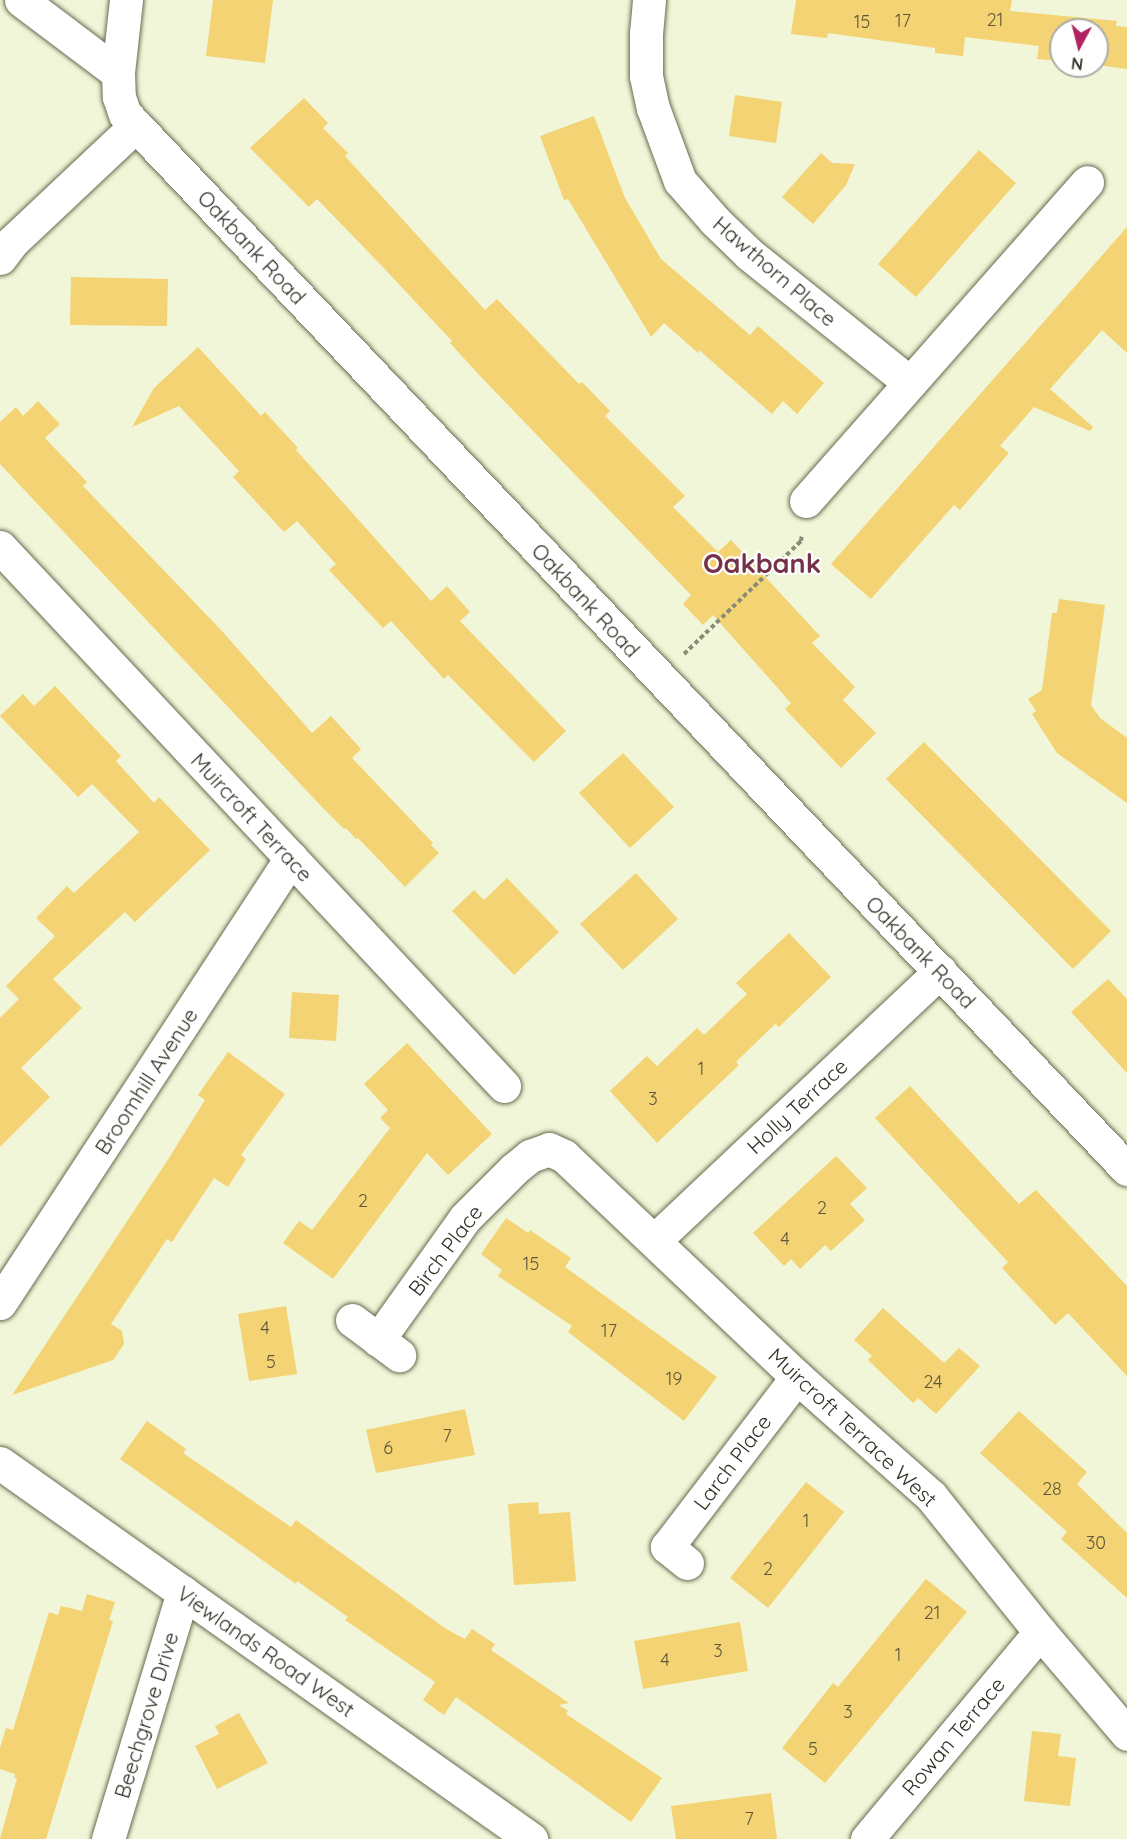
<!DOCTYPE html>
<style>
body{margin:0}
#map{position:relative;width:1127px;height:1839px;overflow:hidden;background:#f1f6d8;font-family:Quicksand,sans-serif}
div>[style]{position:absolute}
[style*='--x']{left:calc(var(--x)*1px);top:calc(var(--y)*1px);width:calc(var(--w)*1px);rotate:calc(var(--a)*1deg)}
.building>*{inset:0;background:#f3d374}
.path>*{height:4px;margin-top:-2px;transform-origin:0;background:repeating-linear-gradient(90deg,#898c78 0 4.5px,transparent 0 7.5px)}
.roads{filter:drop-shadow(0 0 2px #676b50) drop-shadow(0 0 2px #676b50)}
.minor>*{height:33px;margin:-16.5px;padding:0 16.5px;transform-origin:16.5px;border-radius:16.5px;background:#fff}
.tertiary>*{height:33px;margin:-16.5px;padding:0 16.5px;transform-origin:16.5px;border-radius:16.5px;background:#fff}
span{translate:-50% -50%;white-space:nowrap;text-align:center;line-height:1.15;-webkit-text-stroke:4.5px #fff;paint-order:stroke}
.number-label{font-size:18px;color:#605939}
.number-label span{-webkit-text-stroke-width:0}
.street-label{font-size:21px;color:#2f3025}
.district-label{font-size:27px;color:#763149;font-weight:700}
.north{position:absolute;left:1049px;top:18px;width:60px;height:60px;box-sizing:border-box;background:#fff;border:2px solid #acaca8;border-radius:50%;rotate:187deg;font-size:16px;font-weight:700;line-height:24px;text-align:center;color:#2f3025}
.north::after{content:'';display:block;margin:auto;width:21px;height:27px;background:#af2360;clip-path:polygon(50% 0,100% 100%,50% 72%,0 100%)}
</style>
<div id="map">
<div class="building">
<i style="clip-path:polygon(213px 0,273px 0,265px 63px,206px 56px)"></i>
<i style="clip-path:polygon(796px 0,1012px 0,1010px 11px,1117px 21px,1116px 26px,1127px 27px,1127px 69px,1097px 65px,1097px 30px,1061px 30px,1061px 61px,1037px 59px,1039px 46px,965px 37px,963px 56px,935px 53px,935px 48px,828px 33px,827px 38px,791px 34px)"></i>
<i style="clip-path:polygon(735px 95px,782px 102px,776px 143px,729px 136px)"></i>
<i style="clip-path:polygon(304px 98px,328px 123px,323px 128px,348px 153px,345px 156px,485px 310px,497px 299px,579px 384px,582px 382px,610px 411px,605px 416px,685px 496px,673px 507px,718px 552px,731px 540px,820px 636px,812px 643px,855px 687px,843px 700px,876px 733px,841px 768px,785px 709px,791px 703px,713px 615px,703px 625px,683px 604px,691px 595px,481px 377px,450px 343px,452px 341px,380px 264px,317px 199px,309px 207px,250px 148px)"></i>
<i style="clip-path:polygon(594px 116px,625px 198px,661px 259px,750px 335px,758px 326px,824px 383px,797px 414px,783px 401px,772px 414px,699px 350px,698px 353px,664px 323px,651px 337px,568px 199px,564px 200px,540px 136px)"></i>
<i style="clip-path:polygon(979px 150px,1016px 183px,916px 297px,878px 264px)"></i>
<i style="clip-path:polygon(821px 153px,832px 163px,855px 164px,846px 185px,813px 224px,782px 197px)"></i>
<i style="clip-path:polygon(1127px 227px,1127px 353px,1102px 330px,1050px 389px,1093px 427px,1090px 431px,1034px 407px,1000px 446px,1009px 453px,960px 510px,954px 505px,871px 599px,831px 564px)"></i>
<i style="clip-path:polygon(71px 277px,168px 279px,167px 326px,70px 325px)"></i>
<i style="clip-path:polygon(198px 347px,261px 416px,265px 412px,298px 448px,296px 450px,431px 601px,447px 586px,470px 612px,460px 621px,566px 731px,534px 762px,448px 675px,444px 679px,391px 621px,383px 628px,329px 570px,336px 564px,297px 521px,284px 532px,233px 477px,239px 471px,179px 406px,132px 427px,154px 388px)"></i>
<i style="clip-path:polygon(38px 401px,60px 424px,45px 438px,87px 482px,83px 486px,221px 630px,312px 733px,331px 716px,361px 749px,352px 758px,433px 843px,431px 845px,439px 853px,405px 887px,358px 838px,356px 839px,346px 828px,344px 829px,322px 807px,0 464px,0 422px,16px 407px,23px 416px)"></i>
<i style="clip-path:polygon(1059px 599px,1105px 605px,1091px 705px,1100px 718px,1127px 738px,1127px 803px,1057px 753px,1032px 714px,1036px 711px,1028px 699px,1042px 690px,1052px 613px,1057px 613px)"></i>
<i style="clip-path:polygon(55px 686px,121px 756px,116px 761px,154px 803px,159px 797px,210px 850px,135px 922px,125px 912px,53px 979px,82px 1008px,21px 1068px,50px 1097px,0 1147px,0 1018px,19px 999px,6px 986px,55px 936px,36px 918px,67px 886px,74px 893px,139px 832px,92px 784px,78px 797px,0 716px,23px 694px,34px 706px)"></i>
<i style="clip-path:polygon(924px 742px,1111px 931px,1073px 969px,886px 779px)"></i>
<i style="clip-path:polygon(623px 753px,674px 807px,630px 848px,579px 793px)"></i>
<i style="clip-path:polygon(636px 873px,678px 919px,623px 970px,580px 924px)"></i>
<i style="clip-path:polygon(507px 878px,559px 932px,514px 975px,452px 911px,474px 890px,484px 900px)"></i>
<i style="clip-path:polygon(789px 933px,831px 977px,779px 1027px,775px 1024px,736px 1062px,739px 1065px,657px 1143px,610px 1091px,647px 1056px,657px 1066px,697px 1028px,704px 1035px,747px 994px,736px 983px)"></i>
<i style="clip-path:polygon(1108px 979px,1127px 999px,1127px 1073px,1071px 1012px)"></i>
<i style="clip-path:polygon(292px 992px,339px 995px,336px 1041px,289px 1038px)"></i>
<i style="clip-path:polygon(407px 1043px,492px 1134px,448px 1175px,427px 1153px,333px 1279px,283px 1243px,299px 1221px,312px 1230px,390px 1128px,380px 1118px,388px 1110px,364px 1084px)"></i>
<i style="clip-path:polygon(228px 1052px,285px 1094px,241px 1155px,246px 1159px,228px 1187px,214px 1178px,172px 1242px,167px 1239px,111px 1324px,122px 1331px,124px 1344px,113px 1360px,12px 1395px,169px 1158px,205px 1100px,198px 1095px)"></i>
<i style="clip-path:polygon(910px 1086px,1019px 1204px,1036px 1190px,1127px 1286px,1127px 1376px,1068px 1313px,1055px 1325px,1002px 1268px,1008px 1262px,875px 1118px)"></i>
<i style="clip-path:polygon(836px 1156px,867px 1188px,850px 1204px,865px 1220px,831px 1251px,825px 1245px,800px 1269px,791px 1259px,784px 1266px,753px 1233px)"></i>
<i style="clip-path:polygon(506px 1218px,528px 1233px,530px 1230px,571px 1258px,565px 1267px,717px 1377px,684px 1421px,568px 1332px,572px 1326px,498px 1276px,502px 1270px,481px 1254px)"></i>
<i style="clip-path:polygon(286px 1306px,297px 1374px,249px 1381px,238px 1314px)"></i>
<i style="clip-path:polygon(883px 1308px,944px 1363px,959px 1348px,980px 1366px,936px 1414px,918px 1398px,913px 1403px,868px 1360px,872px 1356px,854px 1340px)"></i>
<i style="clip-path:polygon(465px 1409px,475px 1455px,376px 1473px,366px 1430px)"></i>
<i style="clip-path:polygon(1019px 1411px,1087px 1472px,1077px 1484px,1127px 1533px,1127px 1598px,1061px 1539px,1067px 1532px,980px 1453px)"></i>
<i style="clip-path:polygon(147px 1421px,186px 1449px,183px 1453px,291px 1527px,296px 1520px,446px 1629px,465px 1639px,472px 1629px,495px 1644px,491px 1650px,569px 1703px,559px 1705px,568px 1711px,566px 1714px,662px 1778px,631px 1822px,456px 1697px,444px 1715px,423px 1700px,435px 1682px,345px 1620px,348px 1617px,297px 1581px,296px 1584px,120px 1459px)"></i>
<i style="clip-path:polygon(806px 1482px,844px 1512px,768px 1608px,730px 1578px)"></i>
<i style="clip-path:polygon(538px 1502px,539px 1514px,570px 1512px,576px 1581px,514px 1585px,508px 1504px)"></i>
<i style="clip-path:polygon(926px 1579px,967px 1612px,825px 1783px,782px 1748px,833px 1683px,838px 1687px)"></i>
<i style="clip-path:polygon(87px 1594px,115px 1602px,109px 1620px,113px 1621px,46px 1839px,0 1839px,17px 1778px,14px 1777px,15px 1774px,0 1769px,0 1748px,6px 1728px,13px 1730px,49px 1612px,58px 1615px,61px 1606px,82px 1611px)"></i>
<i style="clip-path:polygon(740px 1622px,748px 1671px,643px 1689px,634px 1641px)"></i>
<i style="clip-path:polygon(239px 1713px,268px 1763px,217px 1789px,195px 1746px,219px 1734px,215px 1726px)"></i>
<i style="clip-path:polygon(1032px 1731px,1061px 1734px,1058px 1756px,1076px 1758px,1070px 1806px,1024px 1801px)"></i>
<i style="clip-path:polygon(771px 1793px,777px 1839px,676px 1839px,671px 1806px)"></i>
</div>
<div class="path">
<i style="--x:684;--y:654;--w:163;--a:-44"></i>
<i style="--x:801;--y:541;--w:7;--a:-82"></i>
</div>
<div class="roads">
<div class="minor">
<i style="--x:21;--y:0;--w:121;--a:37"></i>
<i style="--x:649;--y:0;--w:32;--a:95"></i>
<i style="--x:646;--y:32;--w:44;--a:90"></i>
<i style="--x:646;--y:76;--w:33;--a:78"></i>
<i style="--x:653;--y:108;--w:78;--a:69.7"></i>
<i style="--x:680;--y:181;--w:53;--a:48.8"></i>
<i style="--x:715;--y:221;--w:47;--a:44.1"></i>
<i style="--x:749;--y:254;--w:205;--a:38.7"></i>
<i style="--x:0;--y:258;--w:20;--a:-53"></i>
<i style="--x:12;--y:242;--w:170;--a:-43.3"></i>
<i style="--x:806;--y:501;--w:425;--a:-48.6"></i>
<i style="--x:0;--y:547;--w:738;--a:46.92"></i>
<i style="--x:655;--y:1240;--w:392;--a:-43.3"></i>
<i style="--x:0;--y:1303;--w:532;--a:-56.82"></i>
<i style="--x:352;--y:1320;--w:59;--a:36.7"></i>
<i style="--x:378;--y:1340;--w:150;--a:-54.5"></i>
<i style="--x:465;--y:1218;--w:69;--a:-45"></i>
<i style="--x:514;--y:1169;--w:21;--a:-39"></i>
<i style="--x:530;--y:1156;--w:20;--a:-20"></i>
<i style="--x:549;--y:1149;--w:17;--a:25"></i>
<i style="--x:564;--y:1156;--w:321;--a:43.5"></i>
<i style="--x:797;--y:1377;--w:179;--a:41.6"></i>
<i style="--x:931;--y:1496;--w:174;--a:51.3"></i>
<i style="--x:1040;--y:1632;--w:134;--a:49.5"></i>
<i style="--x:0;--y:1463;--w:651;--a:35.3"></i>
<i style="--x:687;--y:1563;--w:26;--a:-141"></i>
<i style="--x:667;--y:1547;--w:214;--a:-52.6"></i>
<i style="--x:108;--y:1839;--w:258;--a:-73.1"></i>
<i style="--x:867;--y:1839;--w:270;--a:-50.1"></i>
</div>
<div class="tertiary">
<i style="--x:126;--y:0;--w:73;--a:96.3"></i>
<i style="--x:118;--y:73;--w:24;--a:88"></i>
<i style="--x:119;--y:97;--w:18;--a:71"></i>
<i style="--x:125;--y:114;--w:1455;--a:46.48"></i>
</div>
</div>
<div class="number-label">
<span style="left:995px;top:20px">21</span>
<span style="left:903px;top:21px">17</span>
<span style="left:862px;top:22px">15</span>
<span style="left:701px;top:1069px">1</span>
<span style="left:653px;top:1099px">3</span>
<span style="left:363px;top:1201px">2</span>
<span style="left:822px;top:1208px">2</span>
<span style="left:785px;top:1239px">4</span>
<span style="left:531px;top:1264px">15</span>
<span style="left:265px;top:1328px">4</span>
<span style="left:609px;top:1331px">17</span>
<span style="left:271px;top:1362px">5</span>
<span style="left:674px;top:1379px">19</span>
<span style="left:933px;top:1382px">24</span>
<span style="left:447px;top:1436px">7</span>
<span style="left:388px;top:1448px">6</span>
<span style="left:1052px;top:1489px">28</span>
<span style="left:806px;top:1521px">1</span>
<span style="left:1096px;top:1543px">30</span>
<span style="left:768px;top:1569px">2</span>
<span style="left:932px;top:1613px">21</span>
<span style="left:718px;top:1651px">3</span>
<span style="left:898px;top:1655px">1</span>
<span style="left:665px;top:1660px">4</span>
<span style="left:848px;top:1712px">3</span>
<span style="left:813px;top:1749px">5</span>
<span style="left:749px;top:1819px">7</span>
</div>
<div class="street-label">
<span style="left:252px;top:247px;rotate:47deg">Oakbank Road</span>
<span style="left:775px;top:271px;rotate:41deg">Hawthorn Place</span>
<span style="left:586px;top:600px;rotate:47deg">Oakbank Road</span>
<span style="left:252px;top:817px;rotate:47deg">Muircroft Terrace</span>
<span style="left:921px;top:952px;rotate:46deg">Oakbank Road</span>
<span style="left:146px;top:1081px;rotate:-57deg">Broomhill Avenue</span>
<span style="left:797px;top:1106px;rotate:-43deg">Holly Terrace</span>
<span style="left:445px;top:1250px;rotate:-53deg">Birch Place</span>
<span style="left:853px;top:1427px;rotate:43deg">Muircroft Terrace West</span>
<span style="left:732px;top:1462px;rotate:-53deg">Larch Place</span>
<span style="left:266px;top:1651px;rotate:35deg">Viewlands Road West</span>
<span style="left:146px;top:1715px;rotate:-73deg">Beechgrove Drive</span>
<span style="left:953px;top:1736px;rotate:-50deg">Rowan Terrace</span>
</div>
<div class="district-label">
<span style="left:762px;top:564px">Oakbank</span>
</div>
<div class="north">N</div>
</div>
